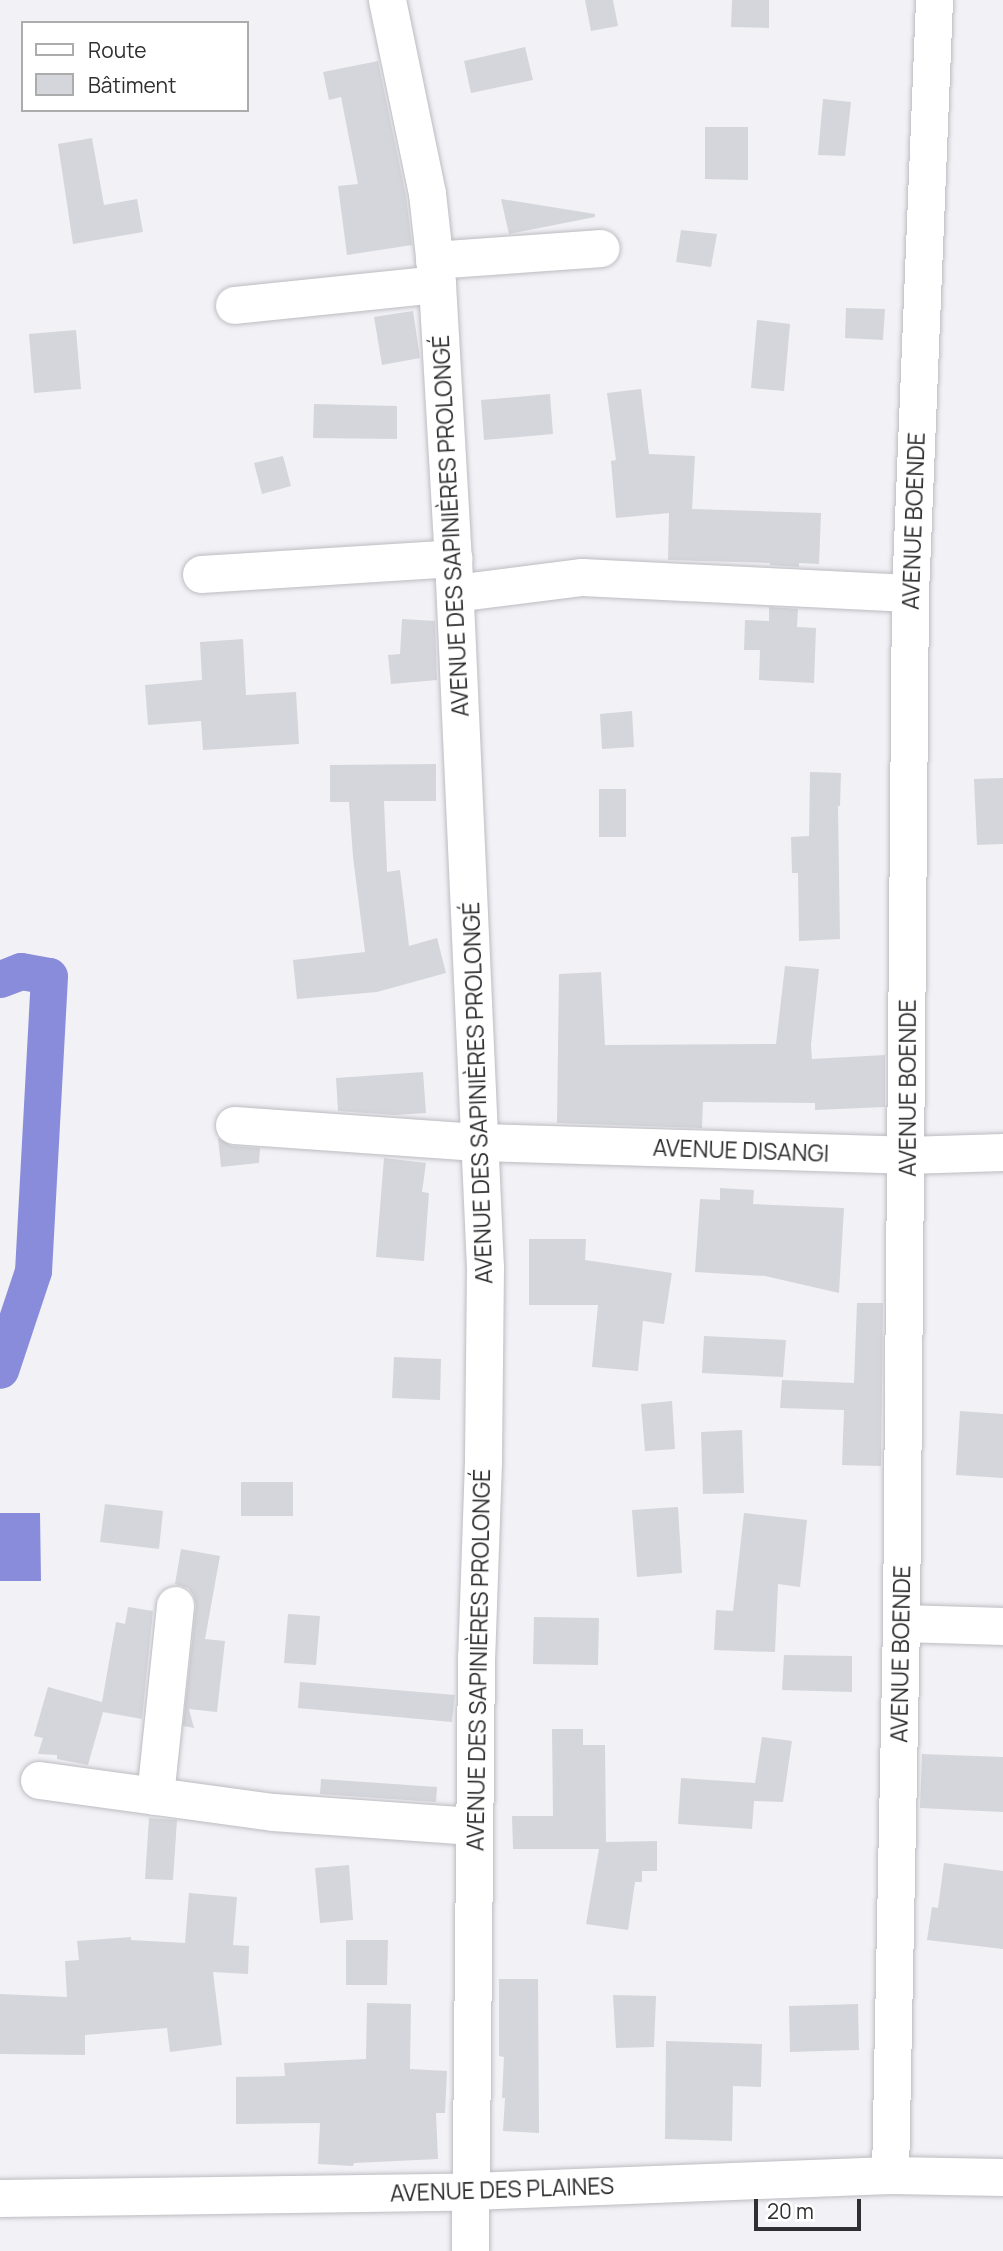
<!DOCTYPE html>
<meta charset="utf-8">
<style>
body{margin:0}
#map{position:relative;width:1003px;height:2251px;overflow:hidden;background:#f1f1f6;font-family:Manrope,sans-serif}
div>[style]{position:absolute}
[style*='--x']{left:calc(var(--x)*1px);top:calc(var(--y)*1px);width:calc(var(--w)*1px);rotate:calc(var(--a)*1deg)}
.water>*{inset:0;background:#898cda}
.canal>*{height:37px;margin:-18.5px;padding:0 18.5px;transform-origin:18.5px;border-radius:18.5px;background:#898cda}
.building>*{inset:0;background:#d5d6db}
.roads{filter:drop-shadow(0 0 2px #bcbcc1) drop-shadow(0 0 2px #bcbcc1)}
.minor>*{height:37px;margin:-18.5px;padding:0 18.5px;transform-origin:18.5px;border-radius:18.5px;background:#fff}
span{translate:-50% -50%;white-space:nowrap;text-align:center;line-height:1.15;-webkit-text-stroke:5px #fff;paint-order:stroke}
.street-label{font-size:23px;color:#2f2f31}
.legend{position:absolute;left:21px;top:21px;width:228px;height:91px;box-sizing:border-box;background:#fff;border:2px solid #acacad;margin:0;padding:9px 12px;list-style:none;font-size:21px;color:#2f2f31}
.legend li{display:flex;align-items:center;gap:14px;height:35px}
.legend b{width:35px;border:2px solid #acacad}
.scale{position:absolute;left:754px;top:2199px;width:107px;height:32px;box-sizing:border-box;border:4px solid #2f2f31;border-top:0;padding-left:9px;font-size:21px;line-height:24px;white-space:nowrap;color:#2f2f31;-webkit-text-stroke:5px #fff;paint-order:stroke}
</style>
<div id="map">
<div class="water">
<i style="clip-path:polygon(0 1513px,40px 1513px,41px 1581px,0 1581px)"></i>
</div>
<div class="canal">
<i style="--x:0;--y:979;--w:22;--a:-21"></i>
<i style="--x:21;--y:971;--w:28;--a:10"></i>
<i style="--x:49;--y:976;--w:295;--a:93.1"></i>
<i style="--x:33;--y:1271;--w:104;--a:108.4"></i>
</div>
<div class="building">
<i style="clip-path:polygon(585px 0,613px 0,618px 26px,591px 31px)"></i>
<i style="clip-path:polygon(732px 0,769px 0,769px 28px,731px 27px)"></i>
<i style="clip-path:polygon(525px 47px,533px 80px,471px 93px,464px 61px)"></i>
<i style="clip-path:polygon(378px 61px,406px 196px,412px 245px,347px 255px,338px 186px,358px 184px,341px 97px,329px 100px,323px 72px)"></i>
<i style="clip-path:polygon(823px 99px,851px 102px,845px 156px,818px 155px)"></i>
<i style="clip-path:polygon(705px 127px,748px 127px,748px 180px,705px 179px)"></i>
<i style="clip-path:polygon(92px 138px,104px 205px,137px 199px,143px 232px,73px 244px,58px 144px)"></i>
<i style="clip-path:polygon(501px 199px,595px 214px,595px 217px,509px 234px)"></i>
<i style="clip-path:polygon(681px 230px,717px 234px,711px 267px,676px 262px)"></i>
<i style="clip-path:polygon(846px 308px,885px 309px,883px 340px,845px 338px)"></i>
<i style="clip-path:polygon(413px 311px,420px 358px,382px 365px,374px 317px)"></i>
<i style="clip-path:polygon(757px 320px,790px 324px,784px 391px,751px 388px)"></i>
<i style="clip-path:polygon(76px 330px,81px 389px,34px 393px,29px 334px)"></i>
<i style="clip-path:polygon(641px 389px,649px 454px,695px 456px,692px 509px,821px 513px,819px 564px,799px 563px,799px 567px,770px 565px,770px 563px,668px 560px,669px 513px,616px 518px,611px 461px,616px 460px,607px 393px)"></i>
<i style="clip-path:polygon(550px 394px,553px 434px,484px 440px,481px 400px)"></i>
<i style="clip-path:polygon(314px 404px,397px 406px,397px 439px,313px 438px)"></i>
<i style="clip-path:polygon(283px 456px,291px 486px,262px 494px,254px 463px)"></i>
<i style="clip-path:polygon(769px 607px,798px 609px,797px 627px,816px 628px,814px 683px,759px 680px,760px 650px,744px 650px,745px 620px,769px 621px)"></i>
<i style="clip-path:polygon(402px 619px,435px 621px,437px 680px,391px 684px,388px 655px,400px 654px)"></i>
<i style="clip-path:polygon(243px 639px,246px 695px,296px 692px,299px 744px,203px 750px,201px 721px,148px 725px,145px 685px,202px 680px,200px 642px)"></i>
<i style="clip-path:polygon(632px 711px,634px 747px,602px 749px,600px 714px)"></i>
<i style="clip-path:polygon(436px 764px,436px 801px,384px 801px,387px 872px,400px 870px,409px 946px,437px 938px,446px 973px,377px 992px,297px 999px,293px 960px,365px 952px,353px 857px,349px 802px,330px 802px,330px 765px)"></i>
<i style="clip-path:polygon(810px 772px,841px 773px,840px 806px,838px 806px,840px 939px,799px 941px,798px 873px,792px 873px,791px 837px,809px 836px)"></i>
<i style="clip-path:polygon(1003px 778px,1003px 844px,977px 845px,974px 779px)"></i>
<i style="clip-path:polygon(599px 789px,626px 789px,626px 837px,599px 837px)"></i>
<i style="clip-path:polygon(785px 966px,819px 969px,811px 1045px,812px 1059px,885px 1055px,885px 1107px,815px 1110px,815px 1103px,703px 1102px,702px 1128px,557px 1123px,559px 974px,601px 972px,605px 1045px,776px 1044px)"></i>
<i style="clip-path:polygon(423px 1072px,426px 1113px,395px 1115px,338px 1111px,336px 1078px)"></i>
<i style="clip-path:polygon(218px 1138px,232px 1146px,260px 1148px,259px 1163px,221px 1167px)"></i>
<i style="clip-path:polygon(384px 1158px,426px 1163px,422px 1192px,429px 1193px,424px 1261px,376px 1257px)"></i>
<i style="clip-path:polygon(720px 1188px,754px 1190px,753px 1204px,844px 1208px,839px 1293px,765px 1276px,695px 1272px,700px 1199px,720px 1200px)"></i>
<i style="clip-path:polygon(529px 1239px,586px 1239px,585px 1260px,672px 1273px,664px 1324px,643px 1321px,638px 1371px,592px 1367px,598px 1305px,529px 1305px)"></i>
<i style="clip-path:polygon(857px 1303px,883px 1303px,881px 1466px,842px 1465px,844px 1410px,780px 1408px,782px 1380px,854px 1383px)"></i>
<i style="clip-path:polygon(704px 1336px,786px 1340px,783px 1377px,702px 1373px)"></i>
<i style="clip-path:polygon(394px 1357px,441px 1359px,440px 1400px,392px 1398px)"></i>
<i style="clip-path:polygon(672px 1401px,675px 1449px,645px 1451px,641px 1404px)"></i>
<i style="clip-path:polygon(960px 1411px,1003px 1414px,1003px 1478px,956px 1475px)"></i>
<i style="clip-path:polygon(742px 1430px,744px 1493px,703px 1494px,701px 1432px)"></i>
<i style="clip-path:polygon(241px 1482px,293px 1482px,293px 1516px,241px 1516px)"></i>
<i style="clip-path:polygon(105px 1504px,163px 1511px,159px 1549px,100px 1542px)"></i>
<i style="clip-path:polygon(678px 1507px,682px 1573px,637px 1577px,632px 1510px)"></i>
<i style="clip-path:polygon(744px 1513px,807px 1520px,800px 1587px,778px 1584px,775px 1652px,714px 1650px,716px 1610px,733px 1611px)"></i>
<i style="clip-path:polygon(181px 1549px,220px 1556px,205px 1639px,225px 1641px,217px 1712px,189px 1709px,194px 1728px,183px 1726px,196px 1606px,194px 1596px,188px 1588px,175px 1584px)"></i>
<i style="clip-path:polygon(128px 1607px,153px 1611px,142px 1719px,103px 1712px,88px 1765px,57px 1759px,57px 1755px,38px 1754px,43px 1738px,34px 1736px,48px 1687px,102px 1702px,116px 1622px,125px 1624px)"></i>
<i style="clip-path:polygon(288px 1614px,320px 1616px,316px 1665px,284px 1663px)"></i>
<i style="clip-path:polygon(534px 1617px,599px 1618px,598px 1665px,533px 1664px)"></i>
<i style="clip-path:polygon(784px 1655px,852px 1656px,852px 1692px,782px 1690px)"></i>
<i style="clip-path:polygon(300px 1682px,455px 1695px,452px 1722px,298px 1708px)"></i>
<i style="clip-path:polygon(552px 1729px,583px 1729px,583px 1745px,605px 1745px,606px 1842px,657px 1841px,657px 1871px,642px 1871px,642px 1882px,635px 1882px,628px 1930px,586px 1924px,599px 1849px,513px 1849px,512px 1816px,553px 1816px)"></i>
<i style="clip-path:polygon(762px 1737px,792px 1741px,783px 1802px,754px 1801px,752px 1829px,678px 1824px,681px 1778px,755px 1783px)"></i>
<i style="clip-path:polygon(922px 1754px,1003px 1757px,1003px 1812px,920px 1808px)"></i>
<i style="clip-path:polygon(321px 1779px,437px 1787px,436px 1802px,320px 1794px)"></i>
<i style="clip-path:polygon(149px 1818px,177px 1820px,173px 1880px,145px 1879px)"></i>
<i style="clip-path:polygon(944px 1863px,1003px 1871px,1003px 1949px,927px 1940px,932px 1907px,938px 1908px)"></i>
<i style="clip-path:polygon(349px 1865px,353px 1920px,320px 1923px,315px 1868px)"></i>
<i style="clip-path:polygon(189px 1893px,237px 1897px,233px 1945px,249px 1946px,248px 1974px,213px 1972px,222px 2045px,170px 2052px,167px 2028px,85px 2035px,85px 2055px,0 2054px,0 1994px,67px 1997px,65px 1961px,79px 1960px,77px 1941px,131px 1937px,131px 1940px,185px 1943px)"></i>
<i style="clip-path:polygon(346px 1940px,388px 1940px,387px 1985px,346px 1985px)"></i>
<i style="clip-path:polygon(499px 1979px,538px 1979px,539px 2133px,503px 2131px,505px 2098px,502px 2098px,504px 2057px,499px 2056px)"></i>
<i style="clip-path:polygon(613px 1995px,656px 1996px,654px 2047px,616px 2048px)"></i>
<i style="clip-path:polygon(367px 2003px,411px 2004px,410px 2069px,447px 2071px,445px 2113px,436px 2113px,438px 2159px,354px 2163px,353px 2166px,318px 2164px,320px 2123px,236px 2124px,236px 2077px,285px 2076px,284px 2063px,366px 2059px)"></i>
<i style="clip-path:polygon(858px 2004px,859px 2050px,790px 2052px,789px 2006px)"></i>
<i style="clip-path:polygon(666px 2041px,762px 2044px,761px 2087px,733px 2086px,732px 2141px,665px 2139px)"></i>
</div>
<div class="roads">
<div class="minor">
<i style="--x:387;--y:0;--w:197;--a:78.3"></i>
<i style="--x:427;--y:193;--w:92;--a:83.7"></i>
<i style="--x:437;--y:284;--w:274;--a:86.7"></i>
<i style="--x:453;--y:558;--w:710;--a:87.42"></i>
<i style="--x:485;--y:1267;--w:194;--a:90.6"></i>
<i style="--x:483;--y:1461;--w:196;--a:92"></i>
<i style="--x:476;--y:1657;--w:594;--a:90.58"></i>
<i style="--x:434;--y:260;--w:167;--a:-4.1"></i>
<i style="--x:234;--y:305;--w:204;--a:-5.9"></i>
<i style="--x:201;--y:574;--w:253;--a:-3.6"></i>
<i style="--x:455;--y:593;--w:128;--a:-7.2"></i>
<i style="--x:582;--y:577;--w:328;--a:2.8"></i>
<i style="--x:234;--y:1125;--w:247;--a:4"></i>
<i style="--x:480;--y:1142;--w:426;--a:1.7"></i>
<i style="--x:906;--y:1155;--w:97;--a:-1.8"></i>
<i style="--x:901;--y:1623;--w:102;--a:1.7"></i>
<i style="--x:39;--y:1780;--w:236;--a:7.8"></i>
<i style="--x:273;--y:1812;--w:200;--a:4"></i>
<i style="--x:155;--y:1796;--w:192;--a:-84"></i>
<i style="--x:890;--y:2175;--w:552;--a:-88.86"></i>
<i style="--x:901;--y:1623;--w:1030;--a:-89.5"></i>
<i style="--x:910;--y:593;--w:593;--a:-87.68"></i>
<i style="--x:0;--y:2198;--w:472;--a:-0.8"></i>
<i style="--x:472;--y:2191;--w:418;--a:-2.2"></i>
<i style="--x:890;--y:2175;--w:113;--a:1"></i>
</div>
</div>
<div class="street-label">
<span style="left:913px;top:521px;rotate:-88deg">AVENUE BOENDE</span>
<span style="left:450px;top:526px;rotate:-93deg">AVENUE DES SAPINIÈRES PROLONGÉ</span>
<span style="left:907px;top:1088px;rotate:-90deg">AVENUE BOENDE</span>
<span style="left:477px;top:1093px;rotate:-92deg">AVENUE DES SAPINIÈRES PROLONGÉ</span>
<span style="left:741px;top:1150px;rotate:2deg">AVENUE DISANGI</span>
<span style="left:900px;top:1654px;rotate:-89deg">AVENUE BOENDE</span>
<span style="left:478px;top:1660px;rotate:-89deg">AVENUE DES SAPINIÈRES PROLONGÉ</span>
<span style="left:502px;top:2189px;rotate:-2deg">AVENUE DES PLAINES</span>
</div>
<ul class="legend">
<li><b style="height:9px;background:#fff"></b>Route</li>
<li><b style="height:19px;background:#d5d6db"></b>Bâtiment</li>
</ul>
<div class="scale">20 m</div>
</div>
